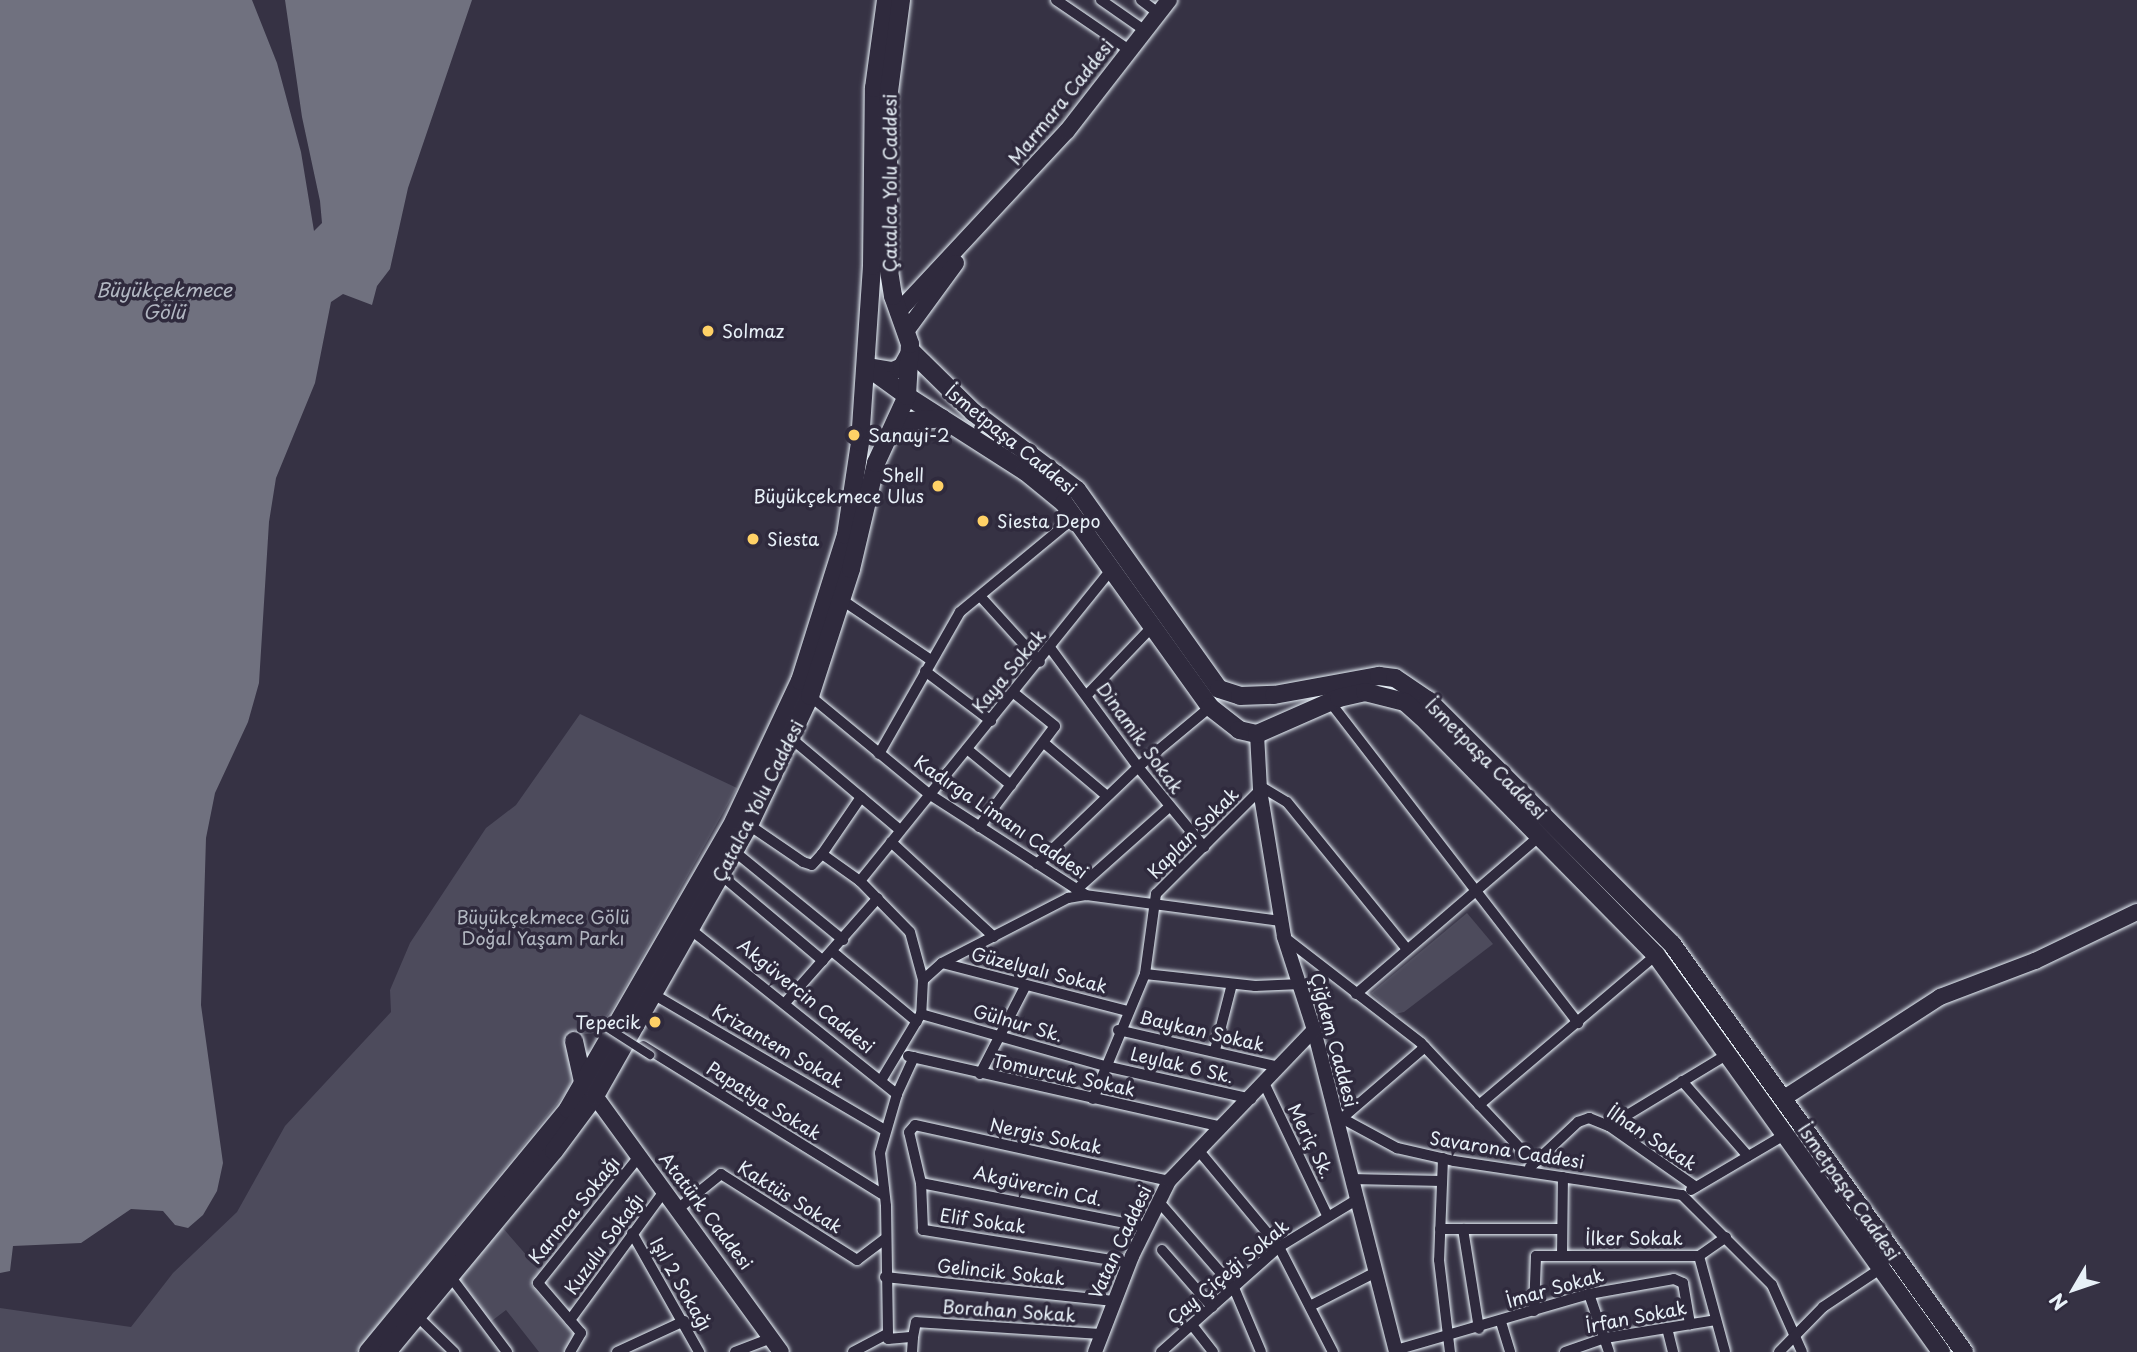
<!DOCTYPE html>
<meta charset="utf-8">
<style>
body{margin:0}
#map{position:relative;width:2137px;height:1352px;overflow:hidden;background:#363244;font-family:"Playpen Sans",sans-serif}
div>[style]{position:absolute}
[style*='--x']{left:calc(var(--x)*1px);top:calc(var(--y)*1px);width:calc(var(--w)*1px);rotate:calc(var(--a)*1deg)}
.green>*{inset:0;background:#4d4b5c}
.water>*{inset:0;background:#70717f}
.roads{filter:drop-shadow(0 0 2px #e8f1f8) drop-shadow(0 0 2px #e8f1f8)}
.minor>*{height:10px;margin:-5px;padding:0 5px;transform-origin:5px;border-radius:5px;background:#2f2a3d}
.tertiary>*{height:14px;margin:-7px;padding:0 7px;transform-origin:7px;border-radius:7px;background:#2f2a3d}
.secondary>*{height:16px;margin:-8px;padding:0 8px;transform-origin:8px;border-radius:8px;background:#2f2a3d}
.primary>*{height:18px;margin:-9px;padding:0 9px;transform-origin:9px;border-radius:9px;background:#2f2a3d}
.trunk>*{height:18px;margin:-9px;padding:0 9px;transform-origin:9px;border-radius:9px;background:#2f2a3d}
.bridges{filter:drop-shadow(0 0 2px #e8f1f8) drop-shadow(0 0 2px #e8f1f8)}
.pedestrian-bridge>*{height:8px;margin:-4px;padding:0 4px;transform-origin:4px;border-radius:4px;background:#2f2a3d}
.dots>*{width:19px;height:19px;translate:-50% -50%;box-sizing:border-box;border:4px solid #2f2a3d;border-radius:50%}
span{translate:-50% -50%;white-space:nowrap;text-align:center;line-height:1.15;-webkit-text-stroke:7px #2f2a3d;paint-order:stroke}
.street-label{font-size:18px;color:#e8f1f8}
.poi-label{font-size:18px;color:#e8f1f8}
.left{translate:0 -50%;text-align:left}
.right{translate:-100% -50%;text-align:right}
.park-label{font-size:18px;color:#b2b7c1}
.water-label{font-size:19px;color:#b2b7c2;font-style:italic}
.north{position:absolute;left:2039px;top:1254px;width:70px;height:70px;-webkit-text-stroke:5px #2f2a3d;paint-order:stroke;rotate:231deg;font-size:19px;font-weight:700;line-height:28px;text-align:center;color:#e8f1f8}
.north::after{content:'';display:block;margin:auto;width:24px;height:32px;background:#e8f1f8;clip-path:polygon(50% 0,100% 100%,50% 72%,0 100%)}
</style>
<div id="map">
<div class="green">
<i style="clip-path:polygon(580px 714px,737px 788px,615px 1005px,595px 1033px,579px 1035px,569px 1089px,356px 1352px,0 1352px,0 1308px,131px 1327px,173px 1273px,237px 1212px,285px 1126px,391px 1012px,390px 990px,410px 943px,486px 828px,516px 805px)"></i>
<i style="clip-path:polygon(1467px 913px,1493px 944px,1404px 1012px,1395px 1014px,1371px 993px)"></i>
<i style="clip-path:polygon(502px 1227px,541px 1272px,531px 1285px,575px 1336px,565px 1352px,539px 1352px,506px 1310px,489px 1323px,458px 1279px)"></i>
</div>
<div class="water">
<i style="clip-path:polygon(0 0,252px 0,277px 63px,301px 152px,314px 231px,322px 223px,320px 201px,302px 117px,285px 0,472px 0,408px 188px,390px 269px,377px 286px,372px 305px,343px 294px,331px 302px,315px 383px,276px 478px,269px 522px,259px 683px,248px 722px,215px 793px,206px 838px,201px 1005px,223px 1163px,217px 1191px,203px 1215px,188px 1228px,175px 1225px,163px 1211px,131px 1209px,81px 1243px,13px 1246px,10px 1271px,0 1273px)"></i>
</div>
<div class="roads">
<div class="minor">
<i style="--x:1056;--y:0;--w:88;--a:34.4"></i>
<i style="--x:1101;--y:0;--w:52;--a:34.9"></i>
<i style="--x:1141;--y:0;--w:21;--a:37"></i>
<i style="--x:980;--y:596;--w:89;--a:47.7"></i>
<i style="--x:842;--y:600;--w:107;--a:34"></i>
<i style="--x:1051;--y:649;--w:147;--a:53.6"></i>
<i style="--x:1138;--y:767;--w:104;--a:50.5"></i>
<i style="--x:925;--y:671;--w:83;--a:37.1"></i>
<i style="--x:1087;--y:695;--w:95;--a:-46.3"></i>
<i style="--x:810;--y:696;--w:154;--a:39.5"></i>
<i style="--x:929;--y:794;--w:187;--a:32.8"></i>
<i style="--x:1086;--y:895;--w:197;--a:7.6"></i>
<i style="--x:1330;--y:702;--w:406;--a:52.3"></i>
<i style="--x:792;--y:739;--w:141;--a:40.1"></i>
<i style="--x:1044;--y:743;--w:82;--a:40.1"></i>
<i style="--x:967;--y:749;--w:57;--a:39.3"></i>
<i style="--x:879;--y:754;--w:163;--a:-60.3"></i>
<i style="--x:960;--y:612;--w:151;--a:-39.6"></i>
<i style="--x:1260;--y:786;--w:31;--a:31"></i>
<i style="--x:1287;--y:802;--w:190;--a:50.8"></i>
<i style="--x:749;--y:825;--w:65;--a:34.4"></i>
<i style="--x:803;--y:862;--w:9;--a:18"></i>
<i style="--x:812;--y:865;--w:15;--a:-48"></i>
<i style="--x:822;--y:854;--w:47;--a:35.4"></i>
<i style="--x:860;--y:881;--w:71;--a:45.6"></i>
<i style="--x:910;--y:932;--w:50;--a:74.8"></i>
<i style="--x:923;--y:980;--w:34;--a:93"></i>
<i style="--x:921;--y:1014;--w:76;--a:121"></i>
<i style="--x:979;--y:827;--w:126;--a:-53"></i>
<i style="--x:1055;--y:726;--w:53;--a:-141.2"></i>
<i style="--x:891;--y:842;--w:140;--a:42.7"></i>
<i style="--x:734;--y:851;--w:141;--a:39.2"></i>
<i style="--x:822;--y:854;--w:69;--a:-55.6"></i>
<i style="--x:1037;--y:864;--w:140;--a:-43.8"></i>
<i style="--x:1138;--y:767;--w:94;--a:-39.8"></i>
<i style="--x:721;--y:875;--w:133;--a:40.1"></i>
<i style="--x:860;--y:881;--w:402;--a:-51.1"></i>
<i style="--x:1076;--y:890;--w:125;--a:-41.7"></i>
<i style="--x:690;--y:929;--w:265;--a:38.6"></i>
<i style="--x:1284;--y:937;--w:173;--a:37.7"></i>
<i style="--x:1421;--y:1043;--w:165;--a:46.7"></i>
<i style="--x:833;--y:952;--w:109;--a:39.8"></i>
<i style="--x:942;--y:963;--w:191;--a:14.5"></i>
<i style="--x:1145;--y:974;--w:111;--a:6.2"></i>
<i style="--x:1255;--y:986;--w:46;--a:-2.5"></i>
<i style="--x:923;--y:980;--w:25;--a:-42"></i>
<i style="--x:942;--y:963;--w:142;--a:-27.3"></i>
<i style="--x:1068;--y:898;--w:18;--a:-9"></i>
<i style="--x:653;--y:994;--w:269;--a:30.4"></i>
<i style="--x:1356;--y:994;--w:244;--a:-40.7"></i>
<i style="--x:785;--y:1003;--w:140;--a:-48.5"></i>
<i style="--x:921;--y:1014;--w:191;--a:15.8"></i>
<i style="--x:1105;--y:1066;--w:150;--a:12.7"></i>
<i style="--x:1118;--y:1030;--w:165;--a:12.9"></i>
<i style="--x:643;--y:1046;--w:281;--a:31.8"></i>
<i style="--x:1215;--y:1050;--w:68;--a:-75.6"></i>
<i style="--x:908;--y:1056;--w:323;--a:12.7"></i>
<i style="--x:914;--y:1057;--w:41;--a:114.7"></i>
<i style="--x:897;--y:1094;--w:61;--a:106.1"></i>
<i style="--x:880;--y:1153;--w:53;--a:83.5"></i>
<i style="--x:886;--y:1206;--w:133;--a:89.1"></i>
<i style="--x:888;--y:1339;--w:25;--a:-5"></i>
<i style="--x:913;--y:1337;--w:15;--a:-79"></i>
<i style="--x:916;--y:1322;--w:184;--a:3.7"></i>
<i style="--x:980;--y:1074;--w:100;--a:-62.7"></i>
<i style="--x:1682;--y:1081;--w:100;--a:48.7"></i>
<i style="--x:1264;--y:1083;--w:146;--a:64.5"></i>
<i style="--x:1093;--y:1099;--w:135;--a:-67.4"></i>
<i style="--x:1145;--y:974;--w:81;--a:-82.2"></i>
<i style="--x:1156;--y:894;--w:147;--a:-45"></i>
<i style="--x:1479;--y:1105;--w:232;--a:-40.3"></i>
<i style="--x:1334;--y:1114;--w:72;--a:28.4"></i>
<i style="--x:1397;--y:1148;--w:58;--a:12.8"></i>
<i style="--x:1454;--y:1161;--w:231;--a:8.5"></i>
<i style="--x:1340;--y:1120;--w:112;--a:-40.7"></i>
<i style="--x:1609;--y:1126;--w:139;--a:-31.2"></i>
<i style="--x:1199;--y:1151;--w:125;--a:50.2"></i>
<i style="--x:1279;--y:1247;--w:118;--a:62.8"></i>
<i style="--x:1443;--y:1158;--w:102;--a:92.2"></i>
<i style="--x:1439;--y:1260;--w:93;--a:83.2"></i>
<i style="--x:1530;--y:1167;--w:66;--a:-43.2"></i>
<i style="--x:1578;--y:1122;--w:12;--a:-20"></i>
<i style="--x:1589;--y:1118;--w:22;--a:22"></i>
<i style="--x:1609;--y:1126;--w:106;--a:35"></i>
<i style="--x:1351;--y:1179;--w:91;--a:1.3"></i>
<i style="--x:921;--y:1183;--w:229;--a:11.1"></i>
<i style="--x:1691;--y:1190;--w:110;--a:-30.5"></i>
<i style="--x:1682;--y:1195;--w:127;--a:45"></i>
<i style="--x:1772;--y:1285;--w:73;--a:65.9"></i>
<i style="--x:1159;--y:1202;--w:114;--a:48.9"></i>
<i style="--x:1234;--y:1288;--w:69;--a:67.1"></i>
<i style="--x:679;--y:1208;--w:54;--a:-39"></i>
<i style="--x:721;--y:1174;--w:161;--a:32.3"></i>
<i style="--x:857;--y:1260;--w:34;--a:-37"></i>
<i style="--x:1440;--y:1229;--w:122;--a:0"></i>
<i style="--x:1463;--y:1229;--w:101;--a:80.9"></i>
<i style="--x:632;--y:1233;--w:137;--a:60.6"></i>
<i style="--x:1162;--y:1250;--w:76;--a:48.7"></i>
<i style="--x:1562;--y:1255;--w:78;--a:-89.3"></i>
<i style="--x:1699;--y:1256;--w:99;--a:74.8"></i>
<i style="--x:1130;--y:1263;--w:210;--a:-170.9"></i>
<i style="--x:923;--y:1230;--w:47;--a:-92.4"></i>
<i style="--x:921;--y:1183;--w:52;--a:-103.2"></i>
<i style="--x:909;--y:1132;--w:9;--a:-49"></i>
<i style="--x:915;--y:1125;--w:260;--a:12.4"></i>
<i style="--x:450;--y:1276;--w:95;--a:53.1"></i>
<i style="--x:885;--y:1277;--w:230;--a:6"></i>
<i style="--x:1589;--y:1294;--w:61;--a:71"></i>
<i style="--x:1312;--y:1305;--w:72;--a:-27.3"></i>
<i style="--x:1534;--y:1311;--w:55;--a:-87.9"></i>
<i style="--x:1536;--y:1256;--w:163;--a:0"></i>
<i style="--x:1699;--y:1256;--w:33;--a:-35"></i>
<i style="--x:417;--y:1316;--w:52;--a:44.2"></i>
<i style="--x:570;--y:1320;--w:162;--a:-53.8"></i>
<i style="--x:1501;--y:1322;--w:31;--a:73"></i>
<i style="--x:1192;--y:1325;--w:34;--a:52"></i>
<i style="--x:1667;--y:1328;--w:25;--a:76"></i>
<i style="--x:1396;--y:1350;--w:201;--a:-16.2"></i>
<i style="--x:1589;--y:1294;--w:86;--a:-10"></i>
<i style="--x:1674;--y:1279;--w:10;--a:24"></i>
<i style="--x:1683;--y:1283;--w:42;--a:80.3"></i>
<i style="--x:570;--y:1352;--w:22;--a:-60"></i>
<i style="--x:581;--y:1333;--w:66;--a:-130.7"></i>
<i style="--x:538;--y:1283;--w:164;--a:-51.4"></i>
<i style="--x:617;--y:1352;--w:74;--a:-24.8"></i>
<i style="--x:735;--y:1352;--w:40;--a:-21"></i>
<i style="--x:853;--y:1352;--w:38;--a:-28"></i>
<i style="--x:912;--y:1352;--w:15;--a:-86"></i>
<i style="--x:1161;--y:1352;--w:158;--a:-41.7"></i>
<i style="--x:1279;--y:1247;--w:90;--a:-31.4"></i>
<i style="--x:1565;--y:1352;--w:42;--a:-19.3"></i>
<i style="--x:1605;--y:1338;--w:112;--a:-9.2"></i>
<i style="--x:1779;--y:1352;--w:63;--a:-45.6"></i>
<i style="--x:1823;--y:1307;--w:69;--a:-33.7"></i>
</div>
<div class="tertiary">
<i style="--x:1257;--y:734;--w:56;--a:86.9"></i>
<i style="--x:1260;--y:790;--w:149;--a:80.7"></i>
<i style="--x:1284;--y:937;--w:98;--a:72.1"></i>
<i style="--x:1314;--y:1030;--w:332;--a:75.7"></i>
<i style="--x:1095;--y:1352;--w:103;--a:-68.9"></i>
<i style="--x:1132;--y:1256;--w:84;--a:-63.7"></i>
<i style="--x:1169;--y:1181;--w:209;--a:-46.2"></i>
</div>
<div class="secondary">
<i style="--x:898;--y:312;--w:248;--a:-47"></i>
<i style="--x:1067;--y:131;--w:166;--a:-52.1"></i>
<i style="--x:907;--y:330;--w:83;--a:-53.8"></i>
<i style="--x:595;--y:1096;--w:316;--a:54"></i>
<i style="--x:1784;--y:1098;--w:186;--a:-32.9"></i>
<i style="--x:1940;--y:997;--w:102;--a:-20.8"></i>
<i style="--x:2035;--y:961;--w:113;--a:-25.7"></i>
</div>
<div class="primary">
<i style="--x:911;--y:351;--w:87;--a:44.5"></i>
<i style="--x:973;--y:412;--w:130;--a:36.9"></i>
<i style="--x:1077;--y:490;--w:244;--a:54.5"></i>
<i style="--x:1219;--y:689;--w:22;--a:18"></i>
<i style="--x:1240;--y:696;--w:34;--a:-2"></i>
<i style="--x:1274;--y:695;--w:107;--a:-10.3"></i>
<i style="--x:1379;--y:676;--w:16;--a:7"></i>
<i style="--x:1395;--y:678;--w:40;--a:34"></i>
<i style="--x:1428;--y:700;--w:345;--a:45"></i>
<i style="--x:1672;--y:944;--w:502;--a:54.41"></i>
<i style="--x:907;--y:396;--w:141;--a:32.6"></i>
<i style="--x:1026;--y:472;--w:49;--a:39.2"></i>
<i style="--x:1064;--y:503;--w:251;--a:54.4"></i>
<i style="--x:1210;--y:707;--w:37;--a:38"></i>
<i style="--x:1239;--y:730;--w:18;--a:13"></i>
<i style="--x:1257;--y:734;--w:90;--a:-23.7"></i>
<i style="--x:1339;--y:698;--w:27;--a:-13"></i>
<i style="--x:1365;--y:692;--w:41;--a:14"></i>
<i style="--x:1405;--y:702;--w:30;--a:42"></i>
<i style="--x:1427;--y:722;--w:327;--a:45.5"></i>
<i style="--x:1656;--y:955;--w:489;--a:54.3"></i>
<i style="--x:889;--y:435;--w:25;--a:-34"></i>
<i style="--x:910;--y:421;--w:32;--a:-5"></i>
</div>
<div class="trunk">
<i style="--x:867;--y:367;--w:26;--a:9"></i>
<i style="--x:893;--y:371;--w:10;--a:-24"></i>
<i style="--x:902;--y:367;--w:18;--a:-61"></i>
<i style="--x:867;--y:367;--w:49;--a:35.9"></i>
<i style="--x:574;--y:1041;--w:46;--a:77.5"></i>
<i style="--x:368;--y:1352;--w:315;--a:-50.5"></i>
<i style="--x:568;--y:1109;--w:332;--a:-60"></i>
<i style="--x:734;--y:821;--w:155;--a:-64.8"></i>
<i style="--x:800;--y:681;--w:153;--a:-72.5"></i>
<i style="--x:846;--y:535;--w:94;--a:-81.4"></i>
<i style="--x:860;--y:442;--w:176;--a:-86.1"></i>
<i style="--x:872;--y:266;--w:178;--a:-89.4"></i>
<i style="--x:874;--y:88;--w:89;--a:-82.2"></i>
<i style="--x:387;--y:1352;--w:261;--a:-50.3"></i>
<i style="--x:554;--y:1151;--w:69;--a:-53.3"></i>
<i style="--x:595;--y:1096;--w:312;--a:-60.4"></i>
<i style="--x:749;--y:825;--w:143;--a:-64.7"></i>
<i style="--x:810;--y:696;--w:133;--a:-72.1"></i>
<i style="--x:851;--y:569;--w:109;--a:-76.7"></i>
<i style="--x:876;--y:463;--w:74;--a:-65.2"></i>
<i style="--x:907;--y:396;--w:52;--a:-86.7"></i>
<i style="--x:910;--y:344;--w:51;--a:-109.5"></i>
<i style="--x:893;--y:296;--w:32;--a:-99"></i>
<i style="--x:888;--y:264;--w:165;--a:-90"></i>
<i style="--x:888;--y:99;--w:100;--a:-82.5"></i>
</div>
</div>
<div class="bridges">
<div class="pedestrian-bridge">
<i style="--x:603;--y:1025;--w:56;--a:32.6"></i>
</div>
</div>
<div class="dots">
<i style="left:708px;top:331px;background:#ffd166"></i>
<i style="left:854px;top:435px;background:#ffd166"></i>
<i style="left:938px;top:486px;background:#ffd166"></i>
<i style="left:983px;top:521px;background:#ffd166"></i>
<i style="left:753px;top:539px;background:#ffd166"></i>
<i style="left:655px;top:1022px;background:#ffd166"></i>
</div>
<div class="street-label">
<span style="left:1061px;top:102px;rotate:-51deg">Marmara Caddesi</span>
<span style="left:890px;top:183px;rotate:-90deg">Çatalca Yolu Caddesi</span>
<span style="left:1011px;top:440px;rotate:39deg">İsmetpaşa Caddesi</span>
<span style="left:1009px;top:671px;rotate:-50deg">Kaya Sokak</span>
<span style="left:1140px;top:738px;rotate:54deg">Dinamik Sokak</span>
<span style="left:1486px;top:759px;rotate:45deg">İsmetpaşa Caddesi</span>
<span style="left:758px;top:801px;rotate:-63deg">Çatalca Yolu Caddesi</span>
<span style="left:1001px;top:817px;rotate:34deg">Kadırga Limanı Caddesi</span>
<span style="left:1193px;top:833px;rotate:-45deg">Kaplan Sokak</span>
<span style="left:1039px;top:970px;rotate:14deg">Güzelyalı Sokak</span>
<span style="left:806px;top:996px;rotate:39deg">Akgüvercin Caddesi</span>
<span style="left:1018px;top:1023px;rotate:16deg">Gülnur Sk.</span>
<span style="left:1202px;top:1031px;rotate:13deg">Baykan Sokak</span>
<span style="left:1334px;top:1040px;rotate:75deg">Çiğdem Caddesi</span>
<span style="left:778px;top:1046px;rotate:30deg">Krizantem Sokak</span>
<span style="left:1182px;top:1065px;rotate:13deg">Leylak 6 Sk.</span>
<span style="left:1064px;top:1075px;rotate:12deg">Tomurcuk Sokak</span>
<span style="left:764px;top:1101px;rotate:32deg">Papatya Sokak</span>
<span style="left:1046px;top:1136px;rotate:12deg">Nergis Sokak</span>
<span style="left:1652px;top:1138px;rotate:33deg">İlhan Sokak</span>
<span style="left:1311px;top:1141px;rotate:64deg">Meriç Sk.</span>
<span style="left:1507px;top:1150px;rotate:9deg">Savarona Caddesi</span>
<span style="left:1038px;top:1186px;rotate:12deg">Akgüvercin Cd.</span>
<span style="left:1849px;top:1192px;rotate:55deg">İsmetpaşa Caddesi</span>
<span style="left:790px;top:1197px;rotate:32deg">Kaktüs Sokak</span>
<span style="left:574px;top:1210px;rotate:-51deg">Karınca Sokağı</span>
<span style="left:706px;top:1211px;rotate:53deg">Atatürk Caddesi</span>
<span style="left:983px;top:1221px;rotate:8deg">Elif Sokak</span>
<span style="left:1634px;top:1238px">İlker Sokak</span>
<span style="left:1120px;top:1242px;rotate:-65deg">Vatan Caddesi</span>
<span style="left:604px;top:1244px;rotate:-54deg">Kuzulu Sokağı</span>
<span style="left:1001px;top:1272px;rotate:6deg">Gelincik Sokak</span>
<span style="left:1228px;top:1272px;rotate:-40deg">Çay Çiçeği Sokak</span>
<span style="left:681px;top:1284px;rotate:60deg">Işıl 2 Sokağı</span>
<span style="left:1555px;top:1288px;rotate:-16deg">İmar Sokak</span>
<span style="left:1009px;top:1311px;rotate:4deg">Borahan Sokak</span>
<span style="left:1636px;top:1317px;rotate:-11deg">İrfan Sokak</span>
</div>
<div class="poi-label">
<span class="left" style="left:722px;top:331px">Solmaz</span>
<span class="left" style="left:868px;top:435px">Sanayi-2</span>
<span class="right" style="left:924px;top:486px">Shell<br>Büyükçekmece Ulus</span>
<span class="left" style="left:997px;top:521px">Siesta Depo</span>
<span class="left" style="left:767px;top:539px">Siesta</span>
<span class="right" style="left:641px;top:1022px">Tepecik</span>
</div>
<div class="park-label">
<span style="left:543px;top:928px">Büyükçekmece Gölü<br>Doğal Yaşam Parkı</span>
</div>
<div class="water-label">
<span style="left:164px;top:301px">Büyükçekmece<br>Gölü</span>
</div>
<div class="north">N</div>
</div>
